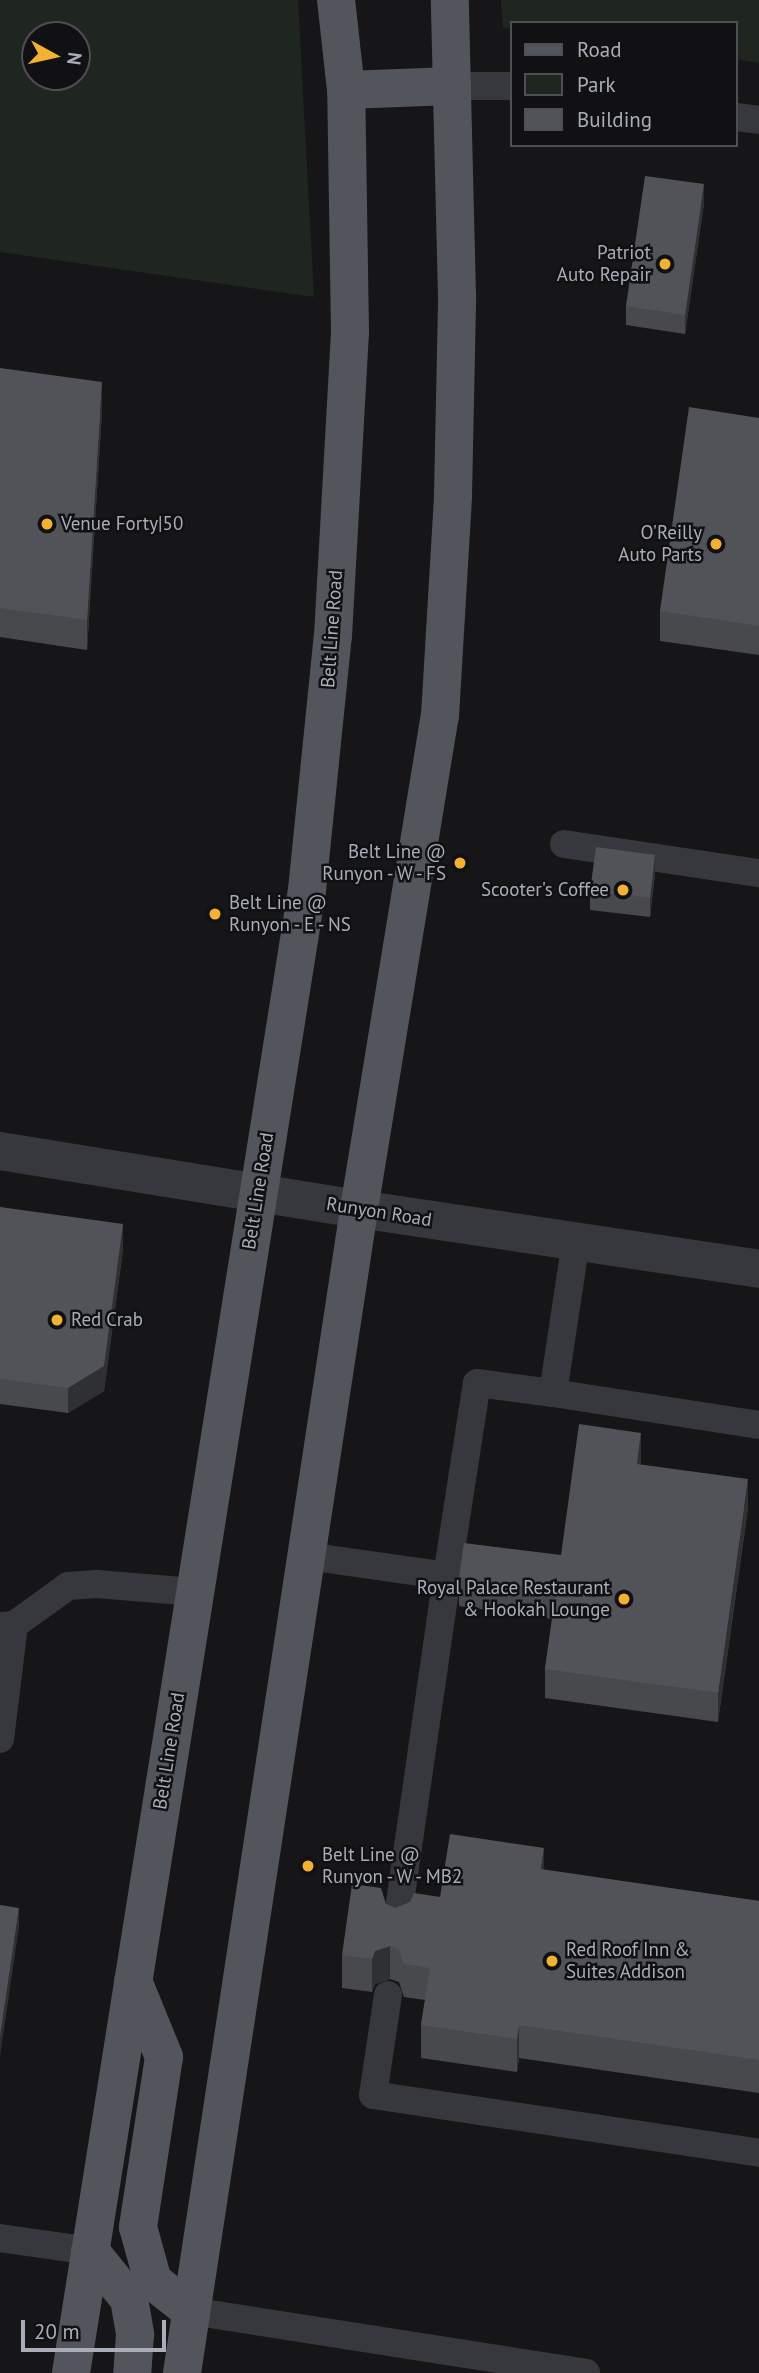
<!DOCTYPE html>
<style>
body{margin:0}
#map{position:relative;width:759px;height:2373px;overflow:hidden;background:#161618;font-family:"PT Sans",sans-serif}
div>[style]{position:absolute}
[style*='--x']{left:calc(var(--x)*1px);top:calc(var(--y)*1px);width:calc(var(--w)*1px);rotate:calc(var(--a)*1deg)}
.green>*{inset:0;background:#1e261f}
.lane>*{height:28px;margin:-14px;padding:0 14px;transform-origin:14px;border-radius:14px;background:#37383d}
.street>*{height:38px;margin:-19px;padding:0 19px;transform-origin:19px;border-radius:19px;background:#37383d}
.primary>*{height:38px;margin:-19px;padding:0 19px;transform-origin:19px;border-radius:19px;background:#53555c}
.wall>*{inset:0;background:#47494d}
.shaded-wall>*{inset:0;background:#2f3033}
.building>*{inset:0;background:#525359}
.dots>*{width:19px;height:19px;translate:-50% -50%;box-sizing:border-box;border:4px solid #111113;border-radius:50%}
span{translate:-50% -50%;white-space:nowrap;text-align:center;line-height:1.15;-webkit-text-stroke:5px #111113;paint-order:stroke}
.poi-label{font-size:19px;color:#a8adb8}
.right{translate:-100% -50%;text-align:right}
.left{translate:0 -50%;text-align:left}
.street-label{font-size:19px;color:#a8adb8}
.legend{position:absolute;left:510px;top:21px;width:228px;height:126px;box-sizing:border-box;background:#111113;border:2px solid #4d4f55;margin:0;padding:9px 12px;list-style:none;font-size:21px;color:#a8adb8}
.legend li{display:flex;align-items:center;gap:14px;height:35px}
.legend b{width:35px;border:2px solid #4d4f55}
.north{position:absolute;left:21px;top:21px;width:70px;height:70px;box-sizing:border-box;background:#111113;border:2px solid #4d4f55;border-radius:50%;rotate:98deg;font-size:19px;font-weight:700;line-height:28px;text-align:center;color:#a8adb8}
.north::after{content:'';display:block;margin:auto;width:24px;height:32px;background:#f2b134;clip-path:polygon(50% 0,100% 100%,50% 72%,0 100%)}
.scale{position:absolute;left:21px;top:2320px;width:145px;height:32px;box-sizing:border-box;border:4px solid #a8adb8;border-top:0;padding-left:9px;font-size:21px;line-height:24px;white-space:nowrap;color:#a8adb8;-webkit-text-stroke:5px #111113;paint-order:stroke}
</style>
<div id="map">
<div class="green">
<i style="clip-path:polygon(evenodd,0 0,298px 0,314px 297px,0 252px,0 0,77px 35px,77px 77px,35px 77px,35px 35px,77px 35px)"></i>
<i style="clip-path:polygon(501px 0,759px 0,759px 63px,736px 59px,736px 23px,512px 23px,512px 29px,503px 28px)"></i>
</div>
<div class="lane">
<i style="--x:452;--y:86;--w:60;--a:0"></i>
<i style="--x:736;--y:117;--w:23;--a:7"></i>
<i style="--x:564;--y:844;--w:197;--a:8.5"></i>
<i style="--x:553;--y:1393;--w:208;--a:8.8"></i>
<i style="--x:307;--y:1556;--w:141;--a:8.1"></i>
<i style="--x:447;--y:1576;--w:352;--a:98.2"></i>
<i style="--x:447;--y:1576;--w:195;--a:-81.2"></i>
<i style="--x:477;--y:1383;--w:77;--a:7.5"></i>
<i style="--x:553;--y:1393;--w:154;--a:-81.4"></i>
<i style="--x:0;--y:1626;--w:14;--a:-4"></i>
<i style="--x:14;--y:1625;--w:67;--a:-35.8"></i>
<i style="--x:68;--y:1586;--w:29;--a:-4"></i>
<i style="--x:97;--y:1584;--w:97;--a:4.7"></i>
<i style="--x:0;--y:1739;--w:115;--a:-83"></i>
<i style="--x:388;--y:1995;--w:101;--a:98.5"></i>
<i style="--x:373;--y:2095;--w:390;--a:8.5"></i>
<i style="--x:0;--y:2238;--w:91;--a:8.2"></i>
<i style="--x:191;--y:2311;--w:400;--a:8.9"></i>
</div>
<div class="street">
<i style="--x:0;--y:1151;--w:364;--a:9.2"></i>
<i style="--x:359;--y:1209;--w:404;--a:8.5"></i>
</div>
<div class="primary">
<i style="--x:346;--y:90;--w:106;--a:-2.2"></i>
<i style="--x:133;--y:1981;--w:82;--a:67.8"></i>
<i style="--x:164;--y:2057;--w:172;--a:98.7"></i>
<i style="--x:138;--y:2227;--w:56;--a:74.5"></i>
<i style="--x:153;--y:2281;--w:48;--a:38.3"></i>
<i style="--x:90;--y:2251;--w:62;--a:50.9"></i>
<i style="--x:129;--y:2299;--w:36;--a:80"></i>
<i style="--x:135;--y:2334;--w:39;--a:94"></i>
<i style="--x:71;--y:2373;--w:1502;--a:-80.96"></i>
<i style="--x:307;--y:890;--w:255;--a:-84.2"></i>
<i style="--x:333;--y:636;--w:304;--a:-86.8"></i>
<i style="--x:350;--y:332;--w:242;--a:-90.9"></i>
<i style="--x:346;--y:90;--w:91;--a:-96.3"></i>
<i style="--x:182;--y:2373;--w:1177;--a:-81.35"></i>
<i style="--x:359;--y:1209;--w:500;--a:-80.7"></i>
<i style="--x:440;--y:716;--w:221;--a:-86.6"></i>
<i style="--x:453;--y:495;--w:199;--a:-88.8"></i>
<i style="--x:457;--y:296;--w:296;--a:-91.4"></i>
</div>
<div class="wall">
<i style="clip-path:polygon(704px 203px,685px 334px,626px 325px,626px 306px)"></i>
<i style="clip-path:polygon(0 368px,102px 411px,87px 650px,0 637px)"></i>
<i style="clip-path:polygon(759px 418px,759px 655px,660px 641px,660px 611px)"></i>
<i style="clip-path:polygon(655px 874px,650px 917px,590px 910px,590px 891px)"></i>
<i style="clip-path:polygon(0 1207px,123px 1249px,104px 1391px,68px 1413px,0 1404px)"></i>
<i style="clip-path:polygon(640px 1465px,748px 1508px,718px 1722px,545px 1698px,545px 1669px,552px 1619px,459px 1606px,459px 1577px,561px 1555px)"></i>
<i style="clip-path:polygon(544px 1870px,759px 1901px,759px 2093px,519px 2058px,517px 2072px,421px 2058px,421px 2025px,425px 2000px,404px 1997px,399px 1982px,390px 1979px,375px 1984px,372px 1992px,342px 1988px,342px 1955px,386px 1904px,395px 1908px)"></i>
</div>
<div class="shaded-wall">
<i style="clip-path:polygon(704px 184px,704px 203px,685px 334px,685px 315px)"></i>
<i style="clip-path:polygon(102px 382px,102px 411px,87px 650px,87px 620px)"></i>
<i style="clip-path:polygon(655px 855px,655px 874px,650px 917px,650px 898px)"></i>
<i style="clip-path:polygon(123px 1224px,123px 1249px,104px 1391px,68px 1413px,68px 1388px)"></i>
<i style="clip-path:polygon(641px 1433px,641px 1462px,637px 1493px,637px 1464px)"></i>
<i style="clip-path:polygon(748px 1479px,748px 1508px,718px 1722px,718px 1693px)"></i>
<i style="clip-path:polygon(544px 1848px,544px 1881px,541px 1869px)"></i>
<i style="clip-path:polygon(19px 1908px,19px 1927px,0 2056px,0 2037px)"></i>
<i style="clip-path:polygon(390px 1946px,390px 1979px,375px 1984px,372px 1992px,372px 1959px,375px 1951px)"></i>
<i style="clip-path:polygon(519px 2025px,519px 2058px,517px 2072px,517px 2039px)"></i>
</div>
<div class="building">
<i style="clip-path:polygon(645px 176px,704px 184px,685px 315px,626px 306px)"></i>
<i style="clip-path:polygon(0 368px,102px 382px,87px 620px,0 608px)"></i>
<i style="clip-path:polygon(689px 407px,759px 418px,759px 626px,660px 611px)"></i>
<i style="clip-path:polygon(596px 847px,655px 855px,650px 898px,590px 891px)"></i>
<i style="clip-path:polygon(0 1207px,123px 1224px,104px 1366px,68px 1388px,0 1379px)"></i>
<i style="clip-path:polygon(579px 1424px,641px 1433px,637px 1464px,748px 1479px,718px 1693px,545px 1669px,556px 1591px,459px 1577px,464px 1543px,561px 1555px)"></i>
<i style="clip-path:polygon(450px 1834px,544px 1848px,541px 1869px,759px 1901px,759px 2060px,519px 2025px,517px 2039px,421px 2025px,430px 1968px,404px 1964px,399px 1950px,390px 1946px,375px 1951px,372px 1959px,342px 1955px,352px 1884px,381px 1888px,386px 1904px,395px 1908px,410px 1902px,414px 1893px,440px 1897px)"></i>
<i style="clip-path:polygon(0 1905px,19px 1908px,0 2037px)"></i>
</div>
<div class="dots">
<i style="left:665px;top:264px;background:#f2b134"></i>
<i style="left:47px;top:524px;background:#f2b134"></i>
<i style="left:716px;top:544px;background:#f2b134"></i>
<i style="left:460px;top:863px;background:#f2b134"></i>
<i style="left:623px;top:890px;background:#f2b134"></i>
<i style="left:215px;top:914px;background:#f2b134"></i>
<i style="left:57px;top:1320px;background:#f2b134"></i>
<i style="left:624px;top:1599px;background:#f2b134"></i>
<i style="left:308px;top:1866px;background:#f2b134"></i>
<i style="left:552px;top:1961px;background:#f2b134"></i>
</div>
<div class="poi-label">
<span class="right" style="left:651px;top:264px">Patriot<br>Auto Repair</span>
<span class="left" style="left:61px;top:524px">Venue Forty|50</span>
<span class="right" style="left:702px;top:544px">O'Reilly<br>Auto Parts</span>
<span class="right" style="left:446px;top:863px">Belt Line @<br>Runyon - W - FS</span>
<span class="right" style="left:609px;top:890px">Scooter's Coffee</span>
<span class="left" style="left:229px;top:914px">Belt Line @<br>Runyon - E - NS</span>
<span class="left" style="left:71px;top:1320px">Red Crab</span>
<span class="right" style="left:610px;top:1599px">Royal Palace Restaurant<br>&amp; Hookah Lounge</span>
<span class="left" style="left:322px;top:1866px">Belt Line @<br>Runyon - W - MB2</span>
<span class="left" style="left:566px;top:1961px">Red Roof Inn &amp;<br>Suites Addison</span>
</div>
<div class="street-label">
<span style="left:332px;top:629px;rotate:-86deg">Belt Line Road</span>
<span style="left:258px;top:1191px;rotate:-81deg">Belt Line Road</span>
<span style="left:379px;top:1212px;rotate:9deg">Runyon Road</span>
<span style="left:169px;top:1751px;rotate:-81deg">Belt Line Road</span>
</div>
<ul class="legend">
<li><b style="height:9px;background:#53555c"></b>Road</li>
<li><b style="height:19px;background:#1e261f"></b>Park</li>
<li><b style="height:19px;background:#525359"></b>Building</li>
</ul>
<div class="north">N</div>
<div class="scale">20 m</div>
</div>
